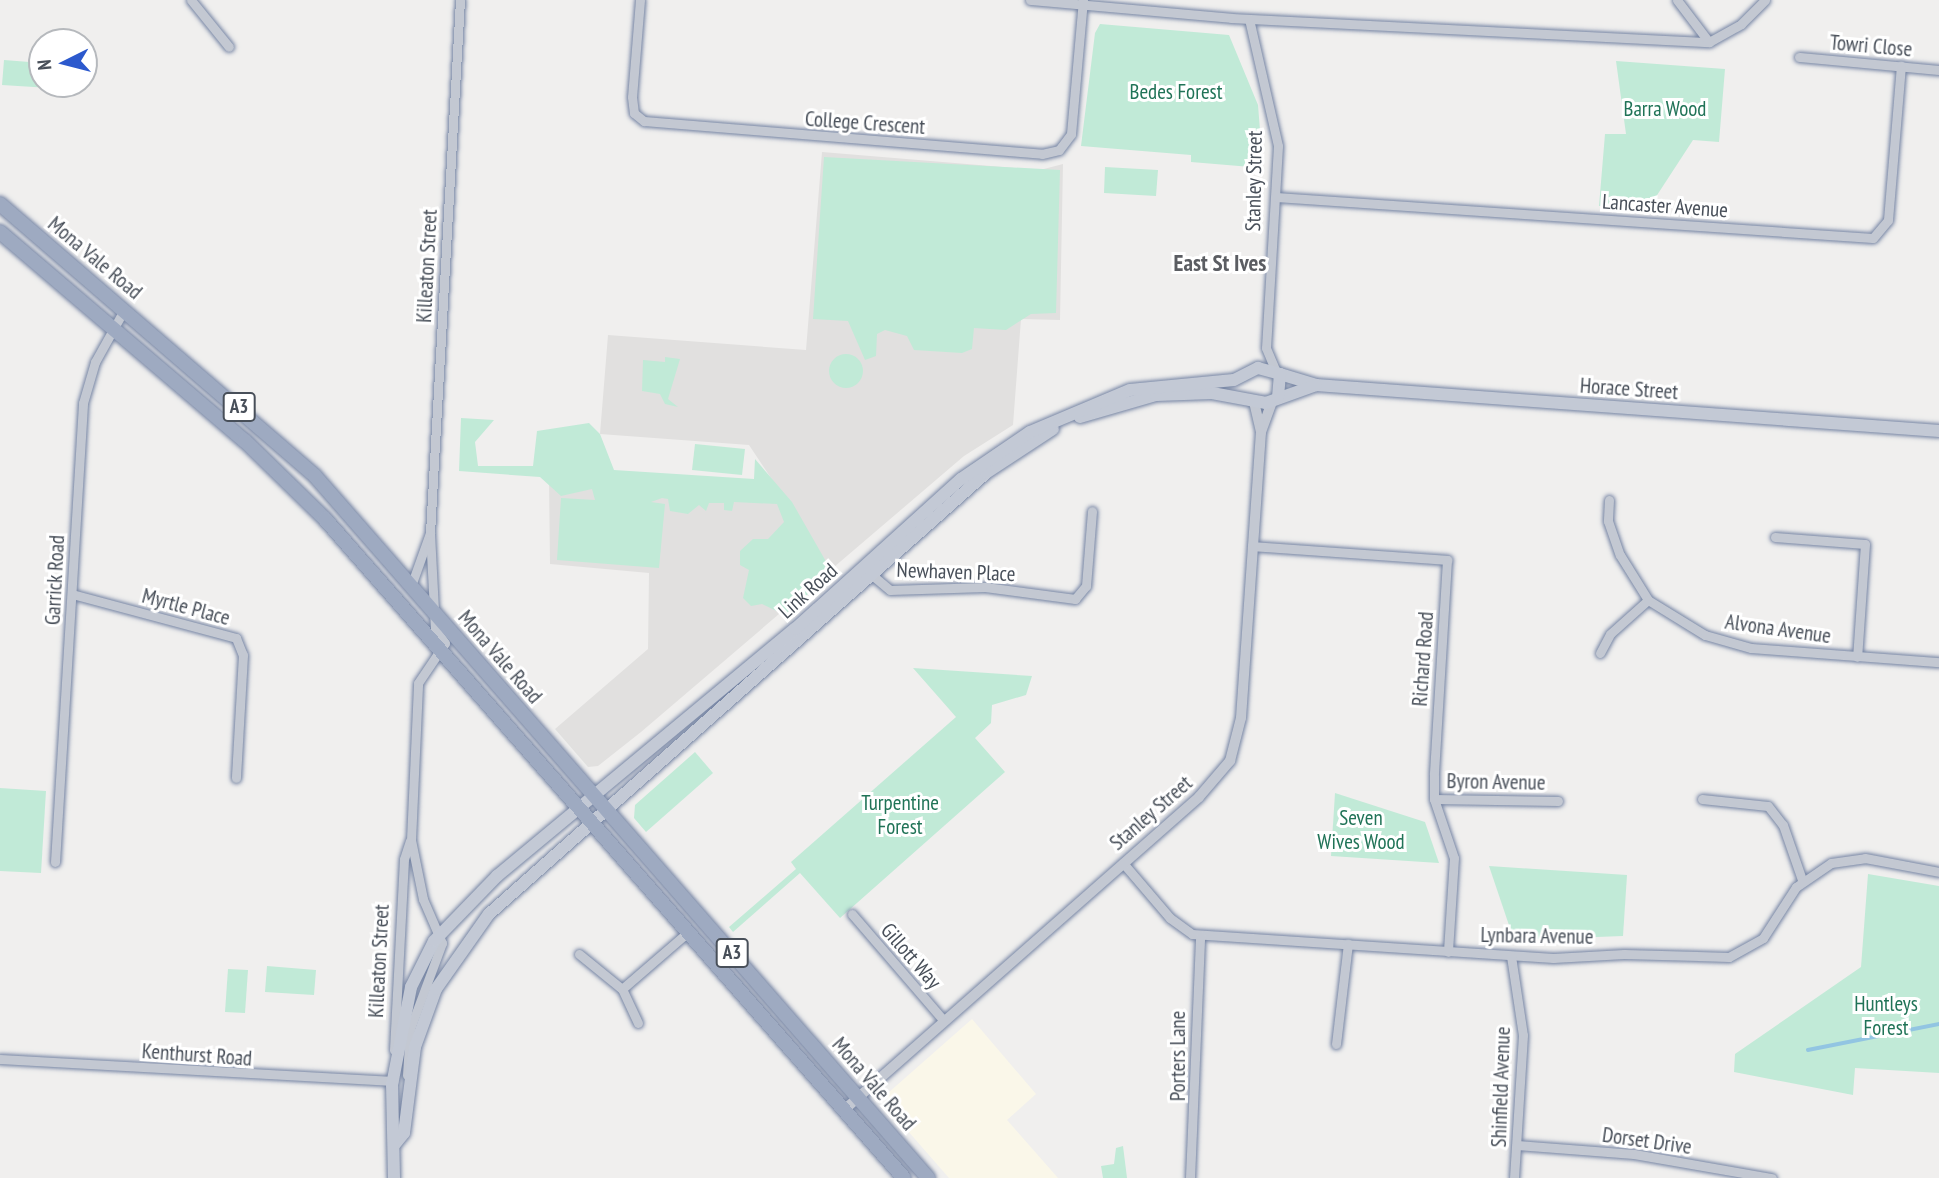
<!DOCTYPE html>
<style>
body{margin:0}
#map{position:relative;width:1939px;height:1178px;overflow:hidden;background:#f0efee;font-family:"PT Sans Narrow",sans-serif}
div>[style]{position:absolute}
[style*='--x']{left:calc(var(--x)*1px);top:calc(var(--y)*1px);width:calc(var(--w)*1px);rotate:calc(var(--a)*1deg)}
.commercial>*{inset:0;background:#faf7e9}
.education>*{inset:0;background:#e1e0df}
.green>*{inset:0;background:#c1ead7}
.round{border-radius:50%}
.stream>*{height:3.5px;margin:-1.75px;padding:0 1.75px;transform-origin:1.75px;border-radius:1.75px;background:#92c5e2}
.roads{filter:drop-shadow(0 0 2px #7685a4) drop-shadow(0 0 2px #7685a4)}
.minor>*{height:9px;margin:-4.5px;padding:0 4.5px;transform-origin:4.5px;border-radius:4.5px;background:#c3c8d2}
.tertiary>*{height:10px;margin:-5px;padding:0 5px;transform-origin:5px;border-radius:5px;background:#c3c8d2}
.secondary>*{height:12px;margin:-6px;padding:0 6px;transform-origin:6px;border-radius:6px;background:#c3c9d5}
.trunk>*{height:14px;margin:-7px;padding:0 7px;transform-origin:7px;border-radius:7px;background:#9eaac1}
span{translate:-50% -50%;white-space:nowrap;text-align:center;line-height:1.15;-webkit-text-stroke:6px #fff;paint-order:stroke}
.shield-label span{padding:2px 5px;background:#fff;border:2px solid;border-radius:5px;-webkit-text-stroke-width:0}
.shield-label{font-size:19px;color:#484f59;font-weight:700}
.street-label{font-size:21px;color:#484f59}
.park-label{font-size:21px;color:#207357}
.neighbourhood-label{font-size:23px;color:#5b5d62;font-weight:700}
.north{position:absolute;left:28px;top:28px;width:70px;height:70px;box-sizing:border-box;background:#fff;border:2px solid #b6b9bd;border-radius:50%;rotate:264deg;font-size:19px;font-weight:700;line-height:28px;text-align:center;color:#484f59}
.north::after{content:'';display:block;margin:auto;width:24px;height:32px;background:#2c59cd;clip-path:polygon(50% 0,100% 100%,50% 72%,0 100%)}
</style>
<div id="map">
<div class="commercial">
<i style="clip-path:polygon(972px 1019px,1036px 1094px,1007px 1120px,1058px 1178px,949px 1178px,887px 1107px,888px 1093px)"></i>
</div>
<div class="education">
<i style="clip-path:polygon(822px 152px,1040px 170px,1063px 164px,1060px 320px,1021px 319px,1013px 425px,964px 456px,641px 732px,598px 766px,588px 767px,555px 729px,648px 649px,649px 573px,550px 564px,549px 479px,783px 496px,749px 445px,600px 434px,608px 335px,806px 350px)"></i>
</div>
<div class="green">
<i style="clip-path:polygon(1100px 24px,1229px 35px,1258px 105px,1263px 168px,1191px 162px,1191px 155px,1081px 146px,1095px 33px)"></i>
<i style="clip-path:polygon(4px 60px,42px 63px,42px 84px,50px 88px,2px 85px)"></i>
<i style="clip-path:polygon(1616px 61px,1725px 69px,1719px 142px,1693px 140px,1648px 209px,1599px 206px,1605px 134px,1626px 134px)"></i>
<i style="clip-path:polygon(824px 157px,1060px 170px,1056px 313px,1031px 314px,1006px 330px,974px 328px,972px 349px,962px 353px,914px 350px,907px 336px,885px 330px,877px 334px,876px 356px,865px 360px,848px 321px,813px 319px)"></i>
<i style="clip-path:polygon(1105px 167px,1158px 170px,1156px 196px,1104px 193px)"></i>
<i class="round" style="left:829px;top:354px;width:34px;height:34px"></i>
<i style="clip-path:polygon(665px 357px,680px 359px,668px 399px,678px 407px,665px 404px,660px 394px,642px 391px,643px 360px,665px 362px)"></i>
<i style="clip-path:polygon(461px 418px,494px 420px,475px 442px,478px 466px,533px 466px,537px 431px,589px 423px,600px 434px,614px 470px,754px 479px,755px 459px,792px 502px,832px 572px,785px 615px,762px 604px,751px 606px,743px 598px,749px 570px,740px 565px,740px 551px,753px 539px,768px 539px,784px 522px,777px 504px,734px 502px,732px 511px,724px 510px,724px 503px,709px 503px,706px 511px,699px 505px,688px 514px,670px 511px,668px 499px,662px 498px,651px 502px,665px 504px,659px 568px,557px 560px,561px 498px,595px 500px,592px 489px,561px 496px,540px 477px,459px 471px)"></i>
<i style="clip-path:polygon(695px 444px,745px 449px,742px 475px,692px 470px)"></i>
<i style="clip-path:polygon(913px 668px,1032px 676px,1026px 695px,992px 705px,991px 723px,975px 738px,1005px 772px,840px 918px,800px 873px,733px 932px,729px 927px,796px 869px,791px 862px,956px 717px)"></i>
<i style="clip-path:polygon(695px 752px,713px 773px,646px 832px,634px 818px,635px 805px)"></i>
<i style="clip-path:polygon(0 788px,46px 791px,41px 873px,0 871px)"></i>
<i style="clip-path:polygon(1335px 793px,1425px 822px,1439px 863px,1331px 856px)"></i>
<i style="clip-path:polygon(1489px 866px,1627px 875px,1623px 936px,1514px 940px)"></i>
<i style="clip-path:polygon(1868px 874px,1939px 886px,1939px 1073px,1855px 1068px,1853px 1095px,1734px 1072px,1735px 1054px,1861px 967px)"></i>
<i style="clip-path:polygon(267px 966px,316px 970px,314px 995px,265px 992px)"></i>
<i style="clip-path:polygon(228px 969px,248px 970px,245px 1013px,225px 1012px)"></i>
<i style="clip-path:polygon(1123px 1146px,1127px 1178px,1103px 1178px,1101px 1166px,1114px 1164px,1116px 1148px)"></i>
</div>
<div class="stream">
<i style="--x:1808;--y:1050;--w:134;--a:-11.2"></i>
</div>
<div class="roads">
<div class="minor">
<i style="--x:191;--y:0;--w:60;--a:51"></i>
<i style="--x:640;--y:0;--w:97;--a:94.7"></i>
<i style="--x:632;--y:97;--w:16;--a:83"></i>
<i style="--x:634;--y:113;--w:13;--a:39"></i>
<i style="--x:644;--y:121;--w:399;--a:4.7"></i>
<i style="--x:1042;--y:154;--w:17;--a:-13"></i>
<i style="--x:1059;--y:150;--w:20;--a:-53"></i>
<i style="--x:1071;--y:134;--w:135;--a:-84.9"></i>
<i style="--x:1030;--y:0;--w:202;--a:5.1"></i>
<i style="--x:1231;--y:18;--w:479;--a:2.9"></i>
<i style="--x:1709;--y:42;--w:37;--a:-29"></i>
<i style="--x:1741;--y:24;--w:34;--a:-45"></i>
<i style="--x:1677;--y:0;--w:53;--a:52.7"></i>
<i style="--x:1249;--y:19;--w:130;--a:77.1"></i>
<i style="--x:1278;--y:146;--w:202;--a:93.4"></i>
<i style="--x:1266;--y:348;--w:26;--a:67"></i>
<i style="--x:1799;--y:57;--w:141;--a:5.3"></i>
<i style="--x:1276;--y:197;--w:598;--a:3.93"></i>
<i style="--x:1873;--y:238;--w:23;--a:-50"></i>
<i style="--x:1888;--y:220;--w:155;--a:-85.2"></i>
<i style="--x:1609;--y:500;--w:21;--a:93"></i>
<i style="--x:1608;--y:521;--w:36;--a:71"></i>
<i style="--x:1620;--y:555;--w:53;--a:58.1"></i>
<i style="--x:1648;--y:600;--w:67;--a:31.6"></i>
<i style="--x:1705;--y:635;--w:48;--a:15.8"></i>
<i style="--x:1751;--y:648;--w:189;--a:4.3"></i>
<i style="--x:1775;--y:537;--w:90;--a:4.4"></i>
<i style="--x:1865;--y:544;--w:113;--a:94"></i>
<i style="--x:1252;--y:546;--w:196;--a:4.1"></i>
<i style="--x:1447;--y:560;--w:215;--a:93.5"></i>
<i style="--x:1434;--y:775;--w:24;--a:90"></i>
<i style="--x:1434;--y:799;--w:62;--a:71.3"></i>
<i style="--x:1454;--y:858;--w:94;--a:93.7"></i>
<i style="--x:872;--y:575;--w:23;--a:40"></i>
<i style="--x:890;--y:590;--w:95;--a:-1.8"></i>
<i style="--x:985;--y:587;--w:91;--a:7.6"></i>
<i style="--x:1075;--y:599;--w:17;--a:-50"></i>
<i style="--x:1086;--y:586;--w:75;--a:-85.4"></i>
<i style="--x:411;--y:586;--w:56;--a:-70.3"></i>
<i style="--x:72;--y:594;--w:170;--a:15"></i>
<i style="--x:236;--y:638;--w:18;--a:68"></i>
<i style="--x:243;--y:655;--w:123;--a:93.3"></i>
<i style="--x:1600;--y:653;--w:21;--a:-62"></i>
<i style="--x:1610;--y:634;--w:51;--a:-41.8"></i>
<i style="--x:1434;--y:799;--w:124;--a:0.9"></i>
<i style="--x:1702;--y:799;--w:66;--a:6.1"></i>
<i style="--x:1768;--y:806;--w:24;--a:52"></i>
<i style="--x:1783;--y:825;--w:58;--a:70.9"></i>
<i style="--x:55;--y:862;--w:460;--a:-86.5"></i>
<i style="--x:83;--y:403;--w:43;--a:-73.7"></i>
<i style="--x:95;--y:362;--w:60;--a:-60.9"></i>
<i style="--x:1123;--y:863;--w:72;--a:49.5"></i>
<i style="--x:1170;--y:918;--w:27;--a:36"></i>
<i style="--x:1192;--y:934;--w:362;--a:3.8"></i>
<i style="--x:1553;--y:958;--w:71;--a:-3.2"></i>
<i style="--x:1624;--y:954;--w:105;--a:1.6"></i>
<i style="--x:1729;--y:957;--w:39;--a:-29"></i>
<i style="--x:1763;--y:938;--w:61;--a:-57.1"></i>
<i style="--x:1796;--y:887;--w:42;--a:-34.4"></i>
<i style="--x:1831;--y:863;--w:34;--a:-8"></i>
<i style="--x:1865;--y:858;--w:75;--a:10.7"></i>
<i style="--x:852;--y:914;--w:141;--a:49.3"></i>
<i style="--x:579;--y:954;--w:55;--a:39.1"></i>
<i style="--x:1511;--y:956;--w:80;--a:81.4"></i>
<i style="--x:1523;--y:1035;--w:143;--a:93.6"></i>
<i style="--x:638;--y:1023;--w:38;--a:-115"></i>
<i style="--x:622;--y:989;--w:87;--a:-40.8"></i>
<i style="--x:1336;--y:1044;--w:101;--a:-83.2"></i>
<i style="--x:394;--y:1050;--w:191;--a:-87"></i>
<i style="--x:404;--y:859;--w:19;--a:-72"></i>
<i style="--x:0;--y:1059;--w:394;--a:3.2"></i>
<i style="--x:407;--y:1075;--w:46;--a:-86.3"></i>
<i style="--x:410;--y:1029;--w:92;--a:-69.6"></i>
<i style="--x:442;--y:943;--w:48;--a:-113.4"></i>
<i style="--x:423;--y:899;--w:60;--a:-101.5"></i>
<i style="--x:411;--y:840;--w:157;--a:-87.4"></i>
<i style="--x:418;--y:683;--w:48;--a:-56"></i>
<i style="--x:445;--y:643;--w:17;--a:-126"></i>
<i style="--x:435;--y:629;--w:96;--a:-93"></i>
<i style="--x:430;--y:533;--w:534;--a:-86.78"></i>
<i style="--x:1517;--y:1145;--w:117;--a:4.4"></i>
<i style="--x:1634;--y:1154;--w:140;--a:9.9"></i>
<i style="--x:1190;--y:1178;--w:243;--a:-87.6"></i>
</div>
<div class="tertiary">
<i style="--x:1261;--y:432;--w:33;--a:-70"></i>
<i style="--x:844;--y:1110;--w:473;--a:-41.4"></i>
<i style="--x:1199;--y:797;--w:48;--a:-49.3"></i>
<i style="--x:1230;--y:761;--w:44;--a:-75.7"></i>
<i style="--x:1241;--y:718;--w:287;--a:-86"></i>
<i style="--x:1261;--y:432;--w:32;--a:-103"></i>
</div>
<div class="secondary">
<i style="--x:1280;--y:374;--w:38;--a:17"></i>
<i style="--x:1316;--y:385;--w:625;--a:4.22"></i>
<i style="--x:1080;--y:417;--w:79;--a:-16.1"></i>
<i style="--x:1156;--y:395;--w:56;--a:-2"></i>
<i style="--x:1212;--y:393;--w:55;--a:10.5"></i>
<i style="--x:1266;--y:403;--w:53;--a:-19.8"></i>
<i style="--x:395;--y:1144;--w:14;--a:-51"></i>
<i style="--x:404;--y:1133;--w:87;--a:-82.7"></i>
<i style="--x:415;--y:1047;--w:62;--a:-70.1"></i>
<i style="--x:436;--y:989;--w:92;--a:-54.8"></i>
<i style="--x:489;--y:914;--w:664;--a:-41.58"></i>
<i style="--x:986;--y:473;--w:80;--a:-33.3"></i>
<i style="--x:394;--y:1178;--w:93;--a:-91.2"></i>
<i style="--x:392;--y:1085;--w:100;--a:-79"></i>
<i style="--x:411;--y:987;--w:51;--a:-63.4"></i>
<i style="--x:434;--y:941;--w:91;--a:-45.9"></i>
<i style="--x:497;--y:876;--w:387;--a:-39.7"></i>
<i style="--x:795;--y:629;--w:224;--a:-42.1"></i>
<i style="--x:961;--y:479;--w:83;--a:-34.3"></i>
<i style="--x:1030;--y:432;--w:108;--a:-22.8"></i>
<i style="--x:1130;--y:390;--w:104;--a:-5.5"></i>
<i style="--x:1234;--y:380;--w:27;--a:-27"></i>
<i style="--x:1258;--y:368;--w:23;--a:15"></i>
<i style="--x:1280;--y:374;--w:24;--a:95"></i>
</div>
<div class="trunk">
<i style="--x:0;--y:204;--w:416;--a:40.8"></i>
<i style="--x:315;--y:476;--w:932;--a:48.87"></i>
<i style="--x:0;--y:232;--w:322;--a:40.5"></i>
<i style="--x:245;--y:441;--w:112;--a:44.3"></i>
<i style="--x:325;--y:519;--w:877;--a:48.7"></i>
</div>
</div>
<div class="shield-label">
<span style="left:239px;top:407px">A3</span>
<span style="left:732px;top:953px">A3</span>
</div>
<div class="street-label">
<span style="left:1871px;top:46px;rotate:5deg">Towri Close</span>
<span style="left:865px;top:123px;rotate:4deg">College Crescent</span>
<span style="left:1254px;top:181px;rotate:-89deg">Stanley Street</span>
<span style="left:1665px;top:206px;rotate:4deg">Lancaster Avenue</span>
<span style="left:95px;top:258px;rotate:40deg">Mona Vale Road</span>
<span style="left:427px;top:266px;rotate:-87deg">Killeaton Street</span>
<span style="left:1629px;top:389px;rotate:4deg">Horace Street</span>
<span style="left:956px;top:572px;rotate:2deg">Newhaven Place</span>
<span style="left:55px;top:580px;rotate:-87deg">Garrick Road</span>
<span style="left:808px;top:591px;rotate:-42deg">Link Road</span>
<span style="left:186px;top:607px;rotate:15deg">Myrtle Place</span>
<span style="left:1778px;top:629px;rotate:8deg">Alvona Avenue</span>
<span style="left:500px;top:657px;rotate:49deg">Mona Vale Road</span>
<span style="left:1423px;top:659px;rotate:-86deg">Richard Road</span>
<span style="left:1496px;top:782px;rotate:1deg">Byron Avenue</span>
<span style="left:1151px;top:813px;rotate:-41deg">Stanley Street</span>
<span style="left:1537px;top:936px;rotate:1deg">Lynbara Avenue</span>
<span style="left:911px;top:956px;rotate:49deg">Gillott Way</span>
<span style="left:379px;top:961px;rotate:-87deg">Killeaton Street</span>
<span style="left:197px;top:1055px;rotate:4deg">Kenthurst Road</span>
<span style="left:1178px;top:1056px;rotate:-90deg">Porters Lane</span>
<span style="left:874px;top:1084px;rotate:49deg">Mona Vale Road</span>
<span style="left:1501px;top:1087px;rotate:-88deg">Shinfield Avenue</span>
<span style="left:1647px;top:1141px;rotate:8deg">Dorset Drive</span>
</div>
<div class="park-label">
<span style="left:1176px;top:92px">Bedes Forest</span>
<span style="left:1665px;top:109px">Barra Wood</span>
<span style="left:900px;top:815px">Turpentine<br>Forest</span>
<span style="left:1361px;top:830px">Seven<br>Wives Wood</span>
<span style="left:1886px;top:1016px">Huntleys<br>Forest</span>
</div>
<div class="neighbourhood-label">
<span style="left:1220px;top:263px">East St Ives</span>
</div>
<div class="north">N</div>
</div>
